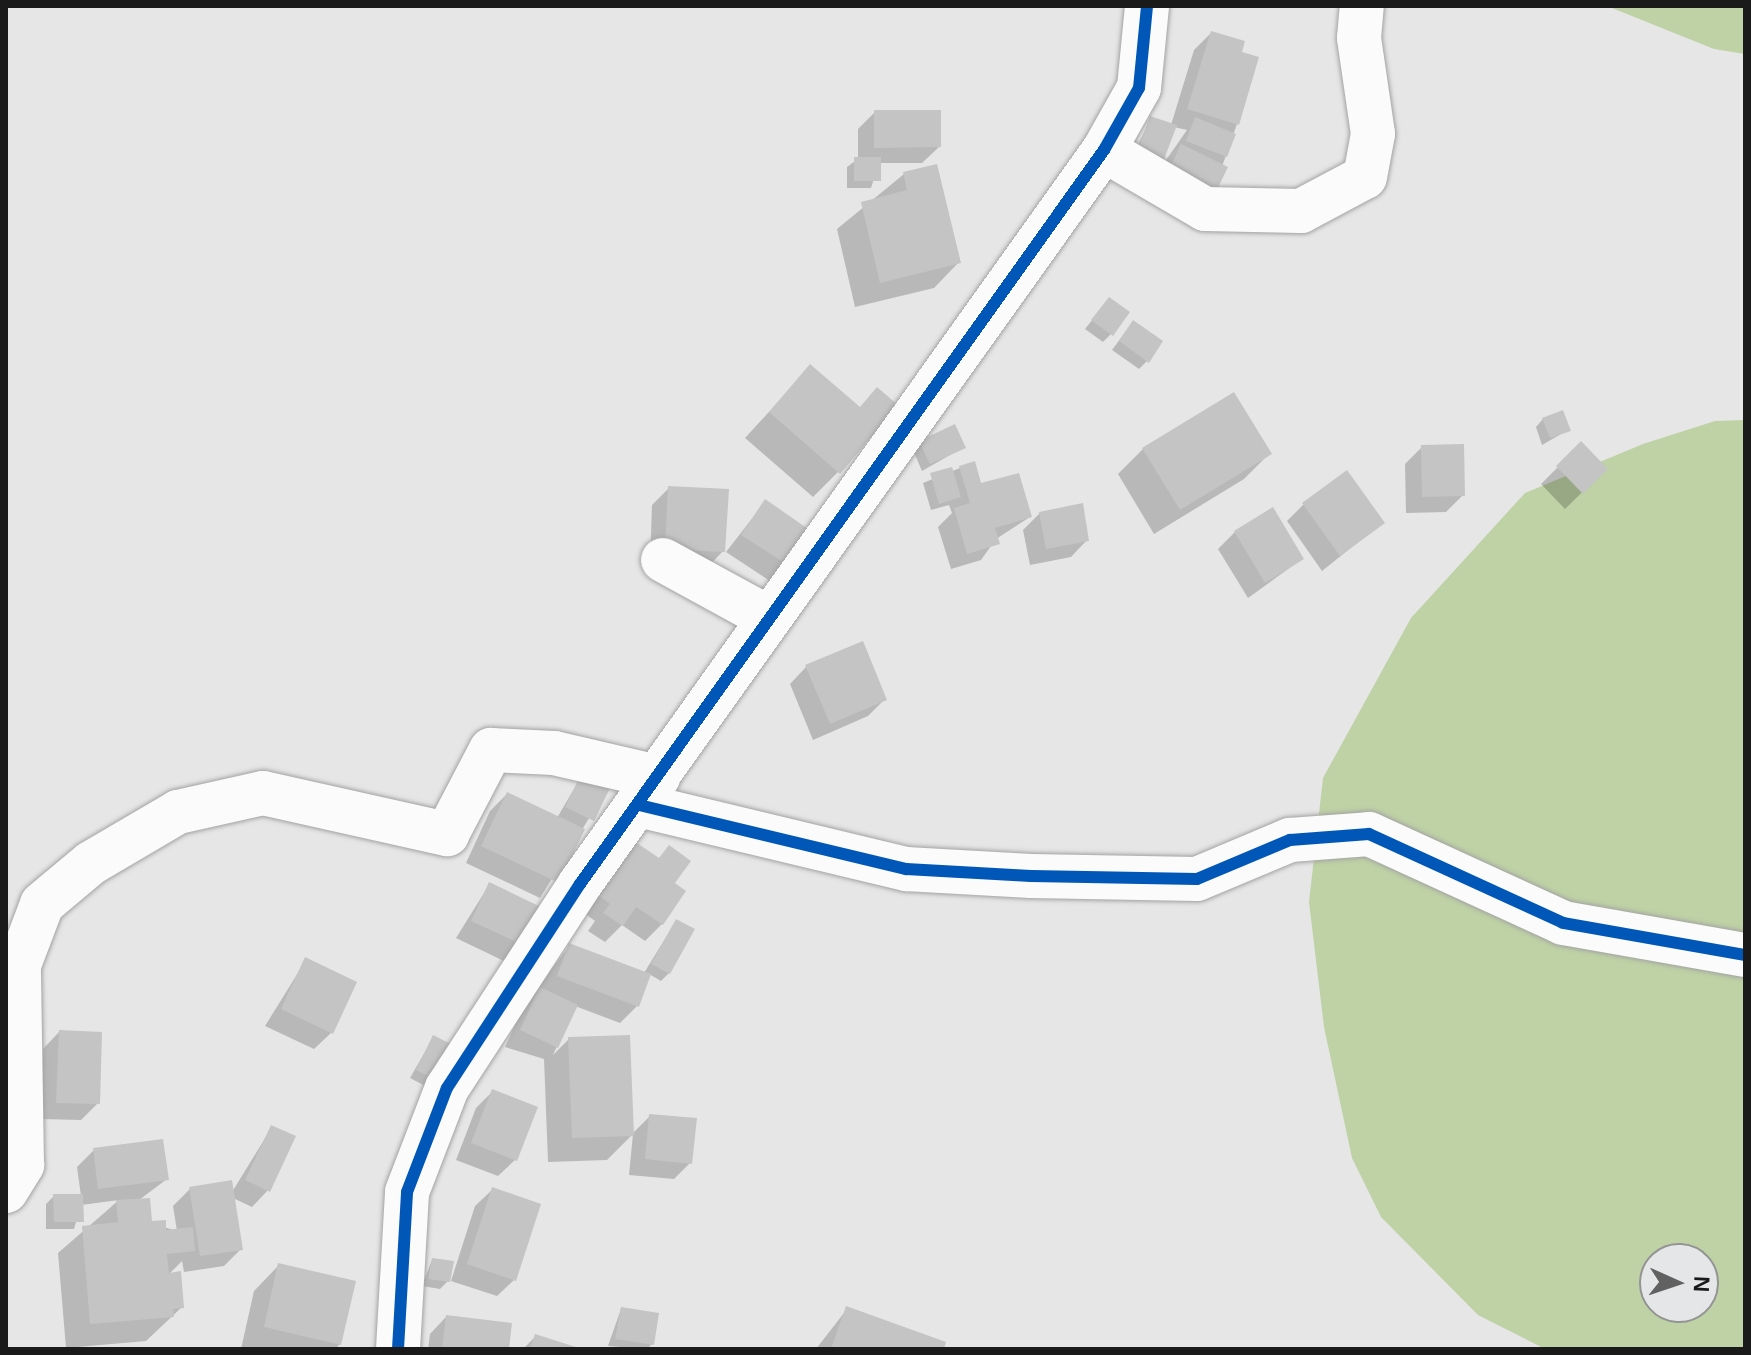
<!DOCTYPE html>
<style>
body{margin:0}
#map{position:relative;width:1751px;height:1355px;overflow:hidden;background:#e6e6e6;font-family:Helvetica,sans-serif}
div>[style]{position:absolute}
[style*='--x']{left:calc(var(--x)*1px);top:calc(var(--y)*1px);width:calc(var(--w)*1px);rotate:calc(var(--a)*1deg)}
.forest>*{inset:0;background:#bed2a5}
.shadow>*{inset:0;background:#0003}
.building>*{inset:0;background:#c4c4c4}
.roads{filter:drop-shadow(0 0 2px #a3a3a3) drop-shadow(0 0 2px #a3a3a3)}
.minor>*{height:44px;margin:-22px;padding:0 22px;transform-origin:22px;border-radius:22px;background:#fbfbfb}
.cycleway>*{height:12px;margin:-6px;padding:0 6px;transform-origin:6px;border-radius:6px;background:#0057b8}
span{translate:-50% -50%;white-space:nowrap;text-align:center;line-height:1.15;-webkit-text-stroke:6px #e5e6e7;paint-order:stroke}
.frame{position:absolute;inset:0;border:8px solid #1a1a1a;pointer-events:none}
.north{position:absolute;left:1639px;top:1243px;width:80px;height:80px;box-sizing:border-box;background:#e5e6e7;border:2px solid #949495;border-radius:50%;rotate:93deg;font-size:22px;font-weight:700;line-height:32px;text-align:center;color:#1a1a1a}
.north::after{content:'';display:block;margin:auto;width:28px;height:36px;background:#616161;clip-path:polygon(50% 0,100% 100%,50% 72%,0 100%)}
</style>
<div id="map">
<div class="forest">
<i style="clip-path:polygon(1607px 6px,1745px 6px,1745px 54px,1714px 49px)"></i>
<i style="clip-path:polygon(evenodd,1745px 420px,1745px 1349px,1545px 1349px,1478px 1315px,1381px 1217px,1352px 1158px,1324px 1027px,1309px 902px,1323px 778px,1411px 618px,1525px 493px,1643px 444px,1715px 421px,1745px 420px,1655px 1259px,1703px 1259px,1703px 1307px,1655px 1307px,1655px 1259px)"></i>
</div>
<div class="shadow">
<i style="clip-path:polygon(1211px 33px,1237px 124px,1212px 195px,1164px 163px,1187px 130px,1174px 127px,1130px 161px,1151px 118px,1171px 125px,1194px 50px)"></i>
<i style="clip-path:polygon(875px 112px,939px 147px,922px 163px,879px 163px,871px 188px,847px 188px,847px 167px,858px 159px,858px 129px)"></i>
<i style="clip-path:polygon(904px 174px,959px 262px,934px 288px,855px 307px,837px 229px)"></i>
<i style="clip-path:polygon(1109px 299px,1111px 334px,1103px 342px,1085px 329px)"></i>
<i style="clip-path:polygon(1126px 331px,1147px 361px,1139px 369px,1112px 350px)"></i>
<i style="clip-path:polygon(810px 367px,858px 409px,838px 472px,813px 497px,745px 438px)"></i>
<i style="clip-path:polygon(1543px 419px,1568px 430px,1542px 445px,1536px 427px)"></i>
<i style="clip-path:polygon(920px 442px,964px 447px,922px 471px,913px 450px)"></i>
<i style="clip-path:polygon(1581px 444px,1606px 469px,1565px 509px,1541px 484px)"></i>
<i style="clip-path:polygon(1422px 447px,1463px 495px,1446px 512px,1406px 513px,1405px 464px)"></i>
<i style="clip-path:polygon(1143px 449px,1269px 454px,1244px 479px,1154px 534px,1118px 474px)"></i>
<i style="clip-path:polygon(960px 468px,1030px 517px,996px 539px,981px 560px,951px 569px,938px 527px,952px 513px,949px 505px,931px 510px,923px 483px)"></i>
<i style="clip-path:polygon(669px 488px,723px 551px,707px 568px,650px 565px,652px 505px)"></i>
<i style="clip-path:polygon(765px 502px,808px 531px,770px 581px,726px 552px)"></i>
<i style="clip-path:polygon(1303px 505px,1382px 523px,1322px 571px,1287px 521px)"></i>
<i style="clip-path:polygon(1040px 513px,1087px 540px,1071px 557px,1030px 565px,1023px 530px)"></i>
<i style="clip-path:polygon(1235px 532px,1302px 559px,1248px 598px,1218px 549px)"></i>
<i style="clip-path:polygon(806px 667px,885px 699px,868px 716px,813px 740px,790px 684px)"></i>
<i style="clip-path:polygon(581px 777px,607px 789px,540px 898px,466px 863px,490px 811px,507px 794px,557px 818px)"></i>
<i style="clip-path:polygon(669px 848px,672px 884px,662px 924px,645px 941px,622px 925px,605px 942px,588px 931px,595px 921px,580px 910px,615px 858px,658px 859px)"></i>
<i style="clip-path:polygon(489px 885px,523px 945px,506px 962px,456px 938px)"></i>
<i style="clip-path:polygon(676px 921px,669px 973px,661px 981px,649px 974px,637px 1006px,620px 1023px,575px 1006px,553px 1055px,569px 1039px,632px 1134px,650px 1116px,690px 1163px,674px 1179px,629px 1175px,633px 1134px,607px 1160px,548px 1162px,544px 1059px,505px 1047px,524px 1006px,570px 945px,644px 973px)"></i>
<i style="clip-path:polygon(306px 960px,331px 1033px,314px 1049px,265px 1026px)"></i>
<i style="clip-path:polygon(59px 1032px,98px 1103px,81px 1120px,41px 1119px,43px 1049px)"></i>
<i style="clip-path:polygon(433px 1038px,435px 1091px,410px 1078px)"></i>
<i style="clip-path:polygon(493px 1091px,515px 1160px,498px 1176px,456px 1160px,476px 1108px)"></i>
<i style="clip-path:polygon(272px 1127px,268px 1190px,252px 1207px,233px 1198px,241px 1249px,224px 1266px,184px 1272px,182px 1261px,168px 1275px,182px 1307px,146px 1341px,66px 1348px,58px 1253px,119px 1200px,81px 1205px,74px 1229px,46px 1229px,46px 1204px,54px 1196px,81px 1196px,77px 1167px,94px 1150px,167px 1179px,139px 1200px,150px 1223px,177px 1231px,173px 1206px,190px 1189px,232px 1192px)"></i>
<i style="clip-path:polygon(492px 1190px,514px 1280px,497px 1296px,451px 1281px,475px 1206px)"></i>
<i style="clip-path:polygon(432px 1260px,448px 1281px,440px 1289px,422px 1286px)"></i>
<i style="clip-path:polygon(279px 1265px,340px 1344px,335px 1349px,241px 1349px,254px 1291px)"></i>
<i style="clip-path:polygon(621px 1309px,652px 1344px,647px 1349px,608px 1346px)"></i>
<i style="clip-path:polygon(847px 1309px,942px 1349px,816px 1349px)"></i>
<i style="clip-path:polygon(446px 1317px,507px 1349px,428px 1349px,430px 1334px)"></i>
<i style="clip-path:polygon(536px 1336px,575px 1349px,523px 1349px)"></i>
</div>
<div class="building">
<i style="clip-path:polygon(1211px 31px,1245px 41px,1242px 52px,1259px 57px,1239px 125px,1187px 109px)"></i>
<i style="clip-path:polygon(874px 110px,941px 110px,941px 147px,874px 148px)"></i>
<i style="clip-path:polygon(1150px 116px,1177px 125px,1163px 162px,1137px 153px)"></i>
<i style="clip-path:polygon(1195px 117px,1236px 134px,1227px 157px,1186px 141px)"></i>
<i style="clip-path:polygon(1181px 144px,1228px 167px,1214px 196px,1167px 174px)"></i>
<i style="clip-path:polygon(854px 157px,881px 157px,881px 181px,854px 181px)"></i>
<i style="clip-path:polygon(937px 164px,961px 263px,880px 283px,861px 202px,907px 190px,903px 172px)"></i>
<i style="clip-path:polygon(1109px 297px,1130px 312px,1113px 336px,1091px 320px)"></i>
<i style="clip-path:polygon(1133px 320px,1163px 341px,1149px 363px,1119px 341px)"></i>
<i style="clip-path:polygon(810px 364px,860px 407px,877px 387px,898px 405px,840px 474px,769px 412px)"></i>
<i style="clip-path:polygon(1234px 392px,1272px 454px,1180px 510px,1142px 448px)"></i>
<i style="clip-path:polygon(1563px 410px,1571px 431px,1550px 438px,1542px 418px)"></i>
<i style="clip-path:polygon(955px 424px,966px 448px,930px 464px,919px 441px)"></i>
<i style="clip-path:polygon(1581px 441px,1608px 469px,1583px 494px,1556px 466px)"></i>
<i style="clip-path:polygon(1464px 444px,1465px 496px,1422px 497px,1421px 445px)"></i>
<i style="clip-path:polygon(975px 461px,981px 483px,1019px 473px,1032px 517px,995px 528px,1000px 544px,967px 554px,954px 508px,970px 503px,959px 466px)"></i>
<i style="clip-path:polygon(952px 467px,961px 497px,939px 504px,930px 473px)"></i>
<i style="clip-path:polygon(1347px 470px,1385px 523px,1340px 556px,1302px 503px)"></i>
<i style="clip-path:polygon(668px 486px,729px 489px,725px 552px,665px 549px)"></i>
<i style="clip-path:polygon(765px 499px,811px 531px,788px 565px,741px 535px)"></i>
<i style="clip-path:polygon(1083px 503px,1089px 541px,1046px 549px,1039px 512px)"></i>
<i style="clip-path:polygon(1273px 507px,1304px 559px,1265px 583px,1234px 531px)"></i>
<i style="clip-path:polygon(863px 641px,887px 700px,830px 724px,805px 665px)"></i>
<i style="clip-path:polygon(581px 774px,610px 788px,594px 821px,565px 807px)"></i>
<i style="clip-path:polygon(507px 792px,585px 829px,559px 883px,481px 846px)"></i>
<i style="clip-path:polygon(631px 839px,659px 858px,669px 845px,691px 861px,675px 883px,686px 891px,663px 925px,636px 907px,623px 926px,603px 913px,610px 904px,595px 893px)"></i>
<i style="clip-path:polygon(489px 882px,543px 908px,525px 946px,471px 921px)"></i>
<i style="clip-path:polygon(676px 919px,695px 929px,670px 974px,651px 964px)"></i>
<i style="clip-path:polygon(569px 943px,651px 974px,639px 1007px,557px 976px)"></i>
<i style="clip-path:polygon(305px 957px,357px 982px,333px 1034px,281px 1009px)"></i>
<i style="clip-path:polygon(540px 987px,578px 1005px,558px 1048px,520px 1030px)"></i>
<i style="clip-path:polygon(59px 1030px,102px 1032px,100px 1104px,56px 1103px)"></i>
<i style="clip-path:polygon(433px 1035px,461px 1049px,444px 1084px,416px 1070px)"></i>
<i style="clip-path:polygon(630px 1035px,634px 1136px,572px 1138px,568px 1037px)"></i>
<i style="clip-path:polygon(492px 1089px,538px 1107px,517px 1161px,471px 1143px)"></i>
<i style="clip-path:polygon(649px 1114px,697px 1118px,692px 1164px,645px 1159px)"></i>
<i style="clip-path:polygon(271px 1125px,296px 1136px,270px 1192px,245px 1180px)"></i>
<i style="clip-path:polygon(163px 1139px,169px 1180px,98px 1189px,93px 1148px)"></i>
<i style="clip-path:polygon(232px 1180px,243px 1250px,200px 1256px,189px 1187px)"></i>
<i style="clip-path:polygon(492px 1187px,541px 1204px,516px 1281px,467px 1264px)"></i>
<i style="clip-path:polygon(53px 1194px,83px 1194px,84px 1222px,54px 1222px)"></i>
<i style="clip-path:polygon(150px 1198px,152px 1221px,166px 1220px,166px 1230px,193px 1227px,195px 1251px,167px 1254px,169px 1273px,181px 1271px,184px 1308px,173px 1309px,174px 1317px,90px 1324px,82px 1226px,118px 1222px,116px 1200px)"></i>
<i style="clip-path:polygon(432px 1258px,454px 1261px,450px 1282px,428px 1279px)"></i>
<i style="clip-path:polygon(278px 1263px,356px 1281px,341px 1345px,264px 1327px)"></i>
<i style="clip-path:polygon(846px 1306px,946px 1342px,944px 1349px,831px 1349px)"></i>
<i style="clip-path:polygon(621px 1307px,659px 1313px,654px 1345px,615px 1339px)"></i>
<i style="clip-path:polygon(446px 1315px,512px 1323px,509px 1349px,442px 1349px)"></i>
<i style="clip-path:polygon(535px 1334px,579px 1348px,579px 1349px,530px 1349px)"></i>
</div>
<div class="roads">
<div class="minor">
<i style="--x:1104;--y:150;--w:117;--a:30.3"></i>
<i style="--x:1205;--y:209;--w:96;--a:1.2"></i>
<i style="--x:1301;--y:211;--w:72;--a:-28"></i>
<i style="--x:1365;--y:177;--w:44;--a:-79.5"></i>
<i style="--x:1373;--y:134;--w:97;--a:-98.3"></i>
<i style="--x:1359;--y:38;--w:32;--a:-85"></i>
<i style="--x:663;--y:560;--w:121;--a:28.7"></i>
<i style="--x:639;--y:805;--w:275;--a:13.5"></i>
<i style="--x:906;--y:869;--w:125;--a:3.2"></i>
<i style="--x:1031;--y:876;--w:166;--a:1"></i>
<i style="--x:1197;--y:879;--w:101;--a:-22.8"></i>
<i style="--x:1290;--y:840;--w:79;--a:-4.3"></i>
<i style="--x:1369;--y:834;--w:213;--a:24.6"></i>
<i style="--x:1563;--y:923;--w:185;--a:10"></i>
<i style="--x:6;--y:1191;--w:31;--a:-58"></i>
<i style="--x:22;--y:1165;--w:200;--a:-90.9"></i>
<i style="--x:19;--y:965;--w:65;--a:-69.3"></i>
<i style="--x:42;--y:904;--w:64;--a:-39.9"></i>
<i style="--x:91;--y:863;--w:101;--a:-30.4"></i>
<i style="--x:178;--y:812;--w:87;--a:-12.6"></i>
<i style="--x:263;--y:793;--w:189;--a:12.6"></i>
<i style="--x:447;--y:834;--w:95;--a:-62.4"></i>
<i style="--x:491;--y:750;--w:63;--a:2.7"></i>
<i style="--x:554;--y:753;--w:107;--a:13"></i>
<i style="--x:398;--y:1349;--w:157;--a:-86.7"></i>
<i style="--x:407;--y:1192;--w:111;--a:-69"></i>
<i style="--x:447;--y:1088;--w:244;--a:-56.9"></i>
<i style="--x:580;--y:884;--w:902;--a:-54.48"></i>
<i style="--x:1104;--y:150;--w:71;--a:-60.6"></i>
<i style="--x:1139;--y:88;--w:82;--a:-84.4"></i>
</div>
</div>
<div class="cycleway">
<i style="--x:639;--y:805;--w:275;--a:13.5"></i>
<i style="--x:906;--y:869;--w:125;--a:3.2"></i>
<i style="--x:1031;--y:876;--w:166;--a:1"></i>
<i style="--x:1197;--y:879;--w:101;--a:-22.8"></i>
<i style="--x:1290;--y:840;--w:79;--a:-4.3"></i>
<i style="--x:1369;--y:834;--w:213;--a:24.6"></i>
<i style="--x:1563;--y:923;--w:185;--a:10"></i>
<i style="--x:398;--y:1349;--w:157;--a:-86.7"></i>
<i style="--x:407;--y:1192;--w:111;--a:-69"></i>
<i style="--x:447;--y:1088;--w:244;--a:-56.9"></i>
<i style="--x:580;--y:884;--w:902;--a:-54.48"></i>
<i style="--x:1104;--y:150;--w:71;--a:-60.6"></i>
<i style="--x:1139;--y:88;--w:82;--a:-84.4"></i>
</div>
<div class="frame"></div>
<div class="north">N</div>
</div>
